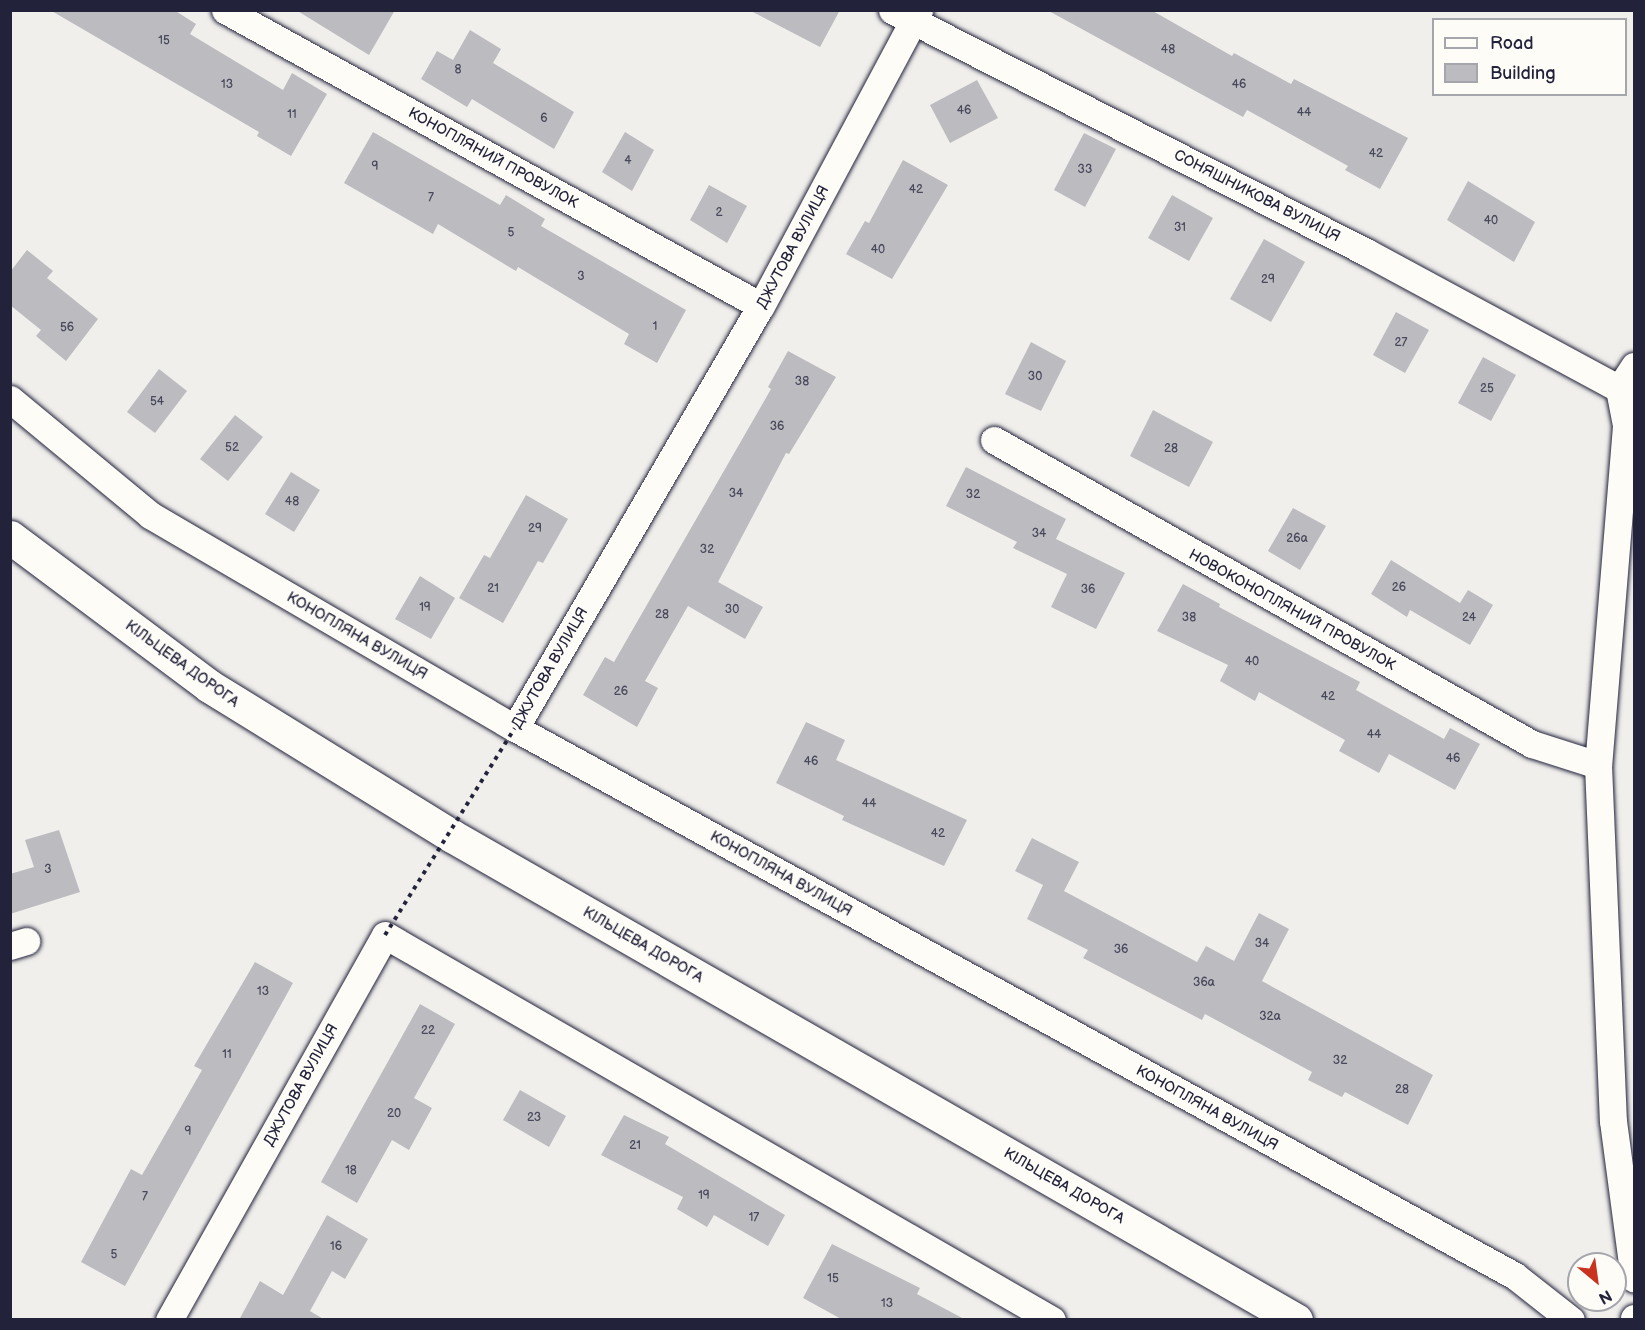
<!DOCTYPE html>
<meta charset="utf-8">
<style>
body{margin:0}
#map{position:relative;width:1645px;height:1330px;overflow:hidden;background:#f0efec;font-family:"Balsamiq Sans",sans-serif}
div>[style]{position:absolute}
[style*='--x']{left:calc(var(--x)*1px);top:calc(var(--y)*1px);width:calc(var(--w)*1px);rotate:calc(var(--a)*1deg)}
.building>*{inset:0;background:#bcbcc0}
.roads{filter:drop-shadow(0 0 2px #22223b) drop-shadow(0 0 2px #22223b)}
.minor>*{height:27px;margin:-13.5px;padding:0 13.5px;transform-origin:13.5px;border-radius:13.5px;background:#fdfcf7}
.trunk>*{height:33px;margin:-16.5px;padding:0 16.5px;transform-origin:16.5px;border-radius:16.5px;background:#fdfcf7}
.path-bridge>*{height:4px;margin-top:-2px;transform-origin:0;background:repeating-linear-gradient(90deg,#22223b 0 4.5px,transparent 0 9px)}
span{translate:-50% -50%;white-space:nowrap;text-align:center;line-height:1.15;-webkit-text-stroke:6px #fdfcf7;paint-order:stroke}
.number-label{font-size:12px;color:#48485c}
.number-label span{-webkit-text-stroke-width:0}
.street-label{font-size:15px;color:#22223b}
.frame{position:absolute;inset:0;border:12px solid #22223b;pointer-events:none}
.legend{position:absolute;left:1432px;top:18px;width:195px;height:78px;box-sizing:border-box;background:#fdfcf7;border:2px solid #a5a5ac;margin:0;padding:8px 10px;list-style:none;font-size:18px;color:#22223b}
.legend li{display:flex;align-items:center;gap:12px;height:30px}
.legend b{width:30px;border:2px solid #a5a5ac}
.north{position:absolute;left:1567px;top:1252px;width:60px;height:60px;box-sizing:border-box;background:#fdfcf7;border:2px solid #a5a5ac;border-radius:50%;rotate:151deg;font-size:16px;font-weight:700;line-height:24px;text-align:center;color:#22223b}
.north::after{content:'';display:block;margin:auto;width:21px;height:27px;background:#c8321e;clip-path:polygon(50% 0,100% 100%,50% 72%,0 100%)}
</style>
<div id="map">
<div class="building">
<i style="clip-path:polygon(50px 10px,174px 10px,196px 24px,190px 34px,283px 90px,292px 73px,327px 94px,291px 156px,257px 136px,259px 132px)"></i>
<i style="clip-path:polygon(296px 10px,395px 10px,369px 55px)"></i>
<i style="clip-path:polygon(749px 10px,840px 10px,820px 47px)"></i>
<i style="clip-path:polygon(1047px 10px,1151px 10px,1232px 56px,1234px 53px,1291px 84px,1294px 79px,1408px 138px,1380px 189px,1345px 170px,1348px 166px,1247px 110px,1243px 117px)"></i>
<i style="clip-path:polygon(470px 30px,501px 49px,493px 63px,574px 112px,554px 149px,472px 99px,467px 107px,421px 79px,437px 51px,453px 60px)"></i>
<i style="clip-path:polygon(977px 80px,998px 118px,950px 143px,930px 105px)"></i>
<i style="clip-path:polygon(373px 132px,500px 205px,506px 195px,545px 219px,541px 226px,686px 310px,657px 363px,624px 344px,629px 334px,518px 267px,516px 271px,438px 224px,433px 234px,344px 183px)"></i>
<i style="clip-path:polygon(625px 132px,654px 150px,632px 191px,602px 172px)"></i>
<i style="clip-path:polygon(1084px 133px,1116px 149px,1085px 207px,1054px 190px)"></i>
<i style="clip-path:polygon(903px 160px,948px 185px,892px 279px,846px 254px,865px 221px,869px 223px)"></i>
<i style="clip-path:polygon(1468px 181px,1535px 222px,1514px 262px,1447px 220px)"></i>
<i style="clip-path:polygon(709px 185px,747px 206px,727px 243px,690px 220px)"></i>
<i style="clip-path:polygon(1172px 195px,1213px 218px,1189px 261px,1148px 238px)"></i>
<i style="clip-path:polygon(1264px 239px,1305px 262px,1271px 322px,1230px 299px)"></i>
<i style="clip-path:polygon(27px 250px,53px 271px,47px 278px,98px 319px,66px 361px,36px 336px,41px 330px,10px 305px,10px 272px)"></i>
<i style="clip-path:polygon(1396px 312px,1429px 330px,1405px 373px,1373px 355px)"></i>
<i style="clip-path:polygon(1031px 342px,1066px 361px,1041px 411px,1005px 394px)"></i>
<i style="clip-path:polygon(788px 351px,836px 377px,789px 454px,786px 453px,718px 582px,763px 607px,745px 639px,688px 606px,645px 681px,658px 688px,637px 727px,583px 695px,605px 657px,614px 662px,771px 389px,768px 387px)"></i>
<i style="clip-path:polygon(1483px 357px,1516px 375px,1491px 421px,1458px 403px)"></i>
<i style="clip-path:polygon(159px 369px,187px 391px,155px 433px,127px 412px)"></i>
<i style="clip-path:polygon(1153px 410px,1213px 442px,1189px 487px,1130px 456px)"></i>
<i style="clip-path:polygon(235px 415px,263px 437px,228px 481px,200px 459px)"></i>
<i style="clip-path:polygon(966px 467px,1066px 519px,1056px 539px,1125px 573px,1096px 629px,1051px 607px,1067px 574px,1013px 548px,1017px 542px,946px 506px)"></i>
<i style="clip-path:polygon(291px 472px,320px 490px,294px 532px,265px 514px)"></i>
<i style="clip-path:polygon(526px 495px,568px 519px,543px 563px,538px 561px,503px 623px,459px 598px,484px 555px,490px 558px)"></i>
<i style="clip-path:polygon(1293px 508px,1326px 526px,1300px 570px,1268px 551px)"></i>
<i style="clip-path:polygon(1391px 560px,1460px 603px,1468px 590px,1493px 605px,1470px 645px,1410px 610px,1407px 617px,1371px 594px)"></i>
<i style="clip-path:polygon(420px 576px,455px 598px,431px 639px,395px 619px)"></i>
<i style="clip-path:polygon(1183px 584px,1220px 604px,1219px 607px,1360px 682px,1356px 690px,1444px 739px,1450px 728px,1480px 744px,1455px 790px,1389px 754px,1379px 773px,1339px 751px,1345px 740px,1259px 692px,1255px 701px,1220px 681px,1228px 665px,1157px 631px)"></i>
<i style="clip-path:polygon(806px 722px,845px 740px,836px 760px,967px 820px,944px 866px,842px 820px,844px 816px,776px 783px)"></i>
<i style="clip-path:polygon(59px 830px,80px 892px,10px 914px,10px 874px,34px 867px,25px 840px)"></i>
<i style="clip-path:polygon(1032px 838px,1079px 862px,1064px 891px,1197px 962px,1206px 946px,1234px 961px,1259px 913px,1289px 929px,1262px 981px,1433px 1075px,1408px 1125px,1345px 1092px,1342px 1097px,1308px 1080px,1312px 1072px,1205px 1014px,1202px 1020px,1083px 958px,1088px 950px,1027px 919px,1043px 885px,1015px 871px)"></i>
<i style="clip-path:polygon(255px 962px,293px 983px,125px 1286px,81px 1262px,131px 1169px,142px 1175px,202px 1070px,194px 1066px)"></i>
<i style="clip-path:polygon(420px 1004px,455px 1024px,414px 1098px,432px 1108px,409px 1150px,392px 1140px,357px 1203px,321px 1182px)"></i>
<i style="clip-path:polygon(520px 1090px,566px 1116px,549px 1147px,503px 1120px)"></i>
<i style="clip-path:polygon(624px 1115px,669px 1137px,665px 1144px,785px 1215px,768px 1246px,714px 1215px,707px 1227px,677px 1209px,683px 1197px,601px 1155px)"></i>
<i style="clip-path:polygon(327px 1215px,368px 1239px,345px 1279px,332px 1271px,310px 1311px,325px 1320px,239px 1320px,260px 1281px,283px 1295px)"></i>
<i style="clip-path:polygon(832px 1244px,920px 1288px,917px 1294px,966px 1320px,843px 1320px,803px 1298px)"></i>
</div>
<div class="roads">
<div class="minor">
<i style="--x:225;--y:10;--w:612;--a:28.91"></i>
<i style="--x:892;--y:10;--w:532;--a:27.05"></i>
<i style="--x:1366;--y:252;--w:288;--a:28.4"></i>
<i style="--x:1634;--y:366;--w:27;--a:123"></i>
<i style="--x:1619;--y:389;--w:38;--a:79"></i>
<i style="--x:1626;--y:426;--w:340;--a:94.7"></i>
<i style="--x:1598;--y:765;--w:356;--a:87.6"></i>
<i style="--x:1613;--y:1121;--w:159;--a:82.4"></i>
<i style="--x:10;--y:399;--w:182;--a:39.6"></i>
<i style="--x:150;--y:515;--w:423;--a:30.3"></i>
<i style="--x:515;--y:728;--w:1140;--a:28.72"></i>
<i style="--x:1515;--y:1276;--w:71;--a:38.2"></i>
<i style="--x:994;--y:440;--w:618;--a:29.47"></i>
<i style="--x:1532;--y:744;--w:69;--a:17.7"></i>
<i style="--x:515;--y:728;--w:488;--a:-59.8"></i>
<i style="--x:761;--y:306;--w:336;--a:-61.9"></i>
<i style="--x:10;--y:946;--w:17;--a:-17"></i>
<i style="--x:169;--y:1320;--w:441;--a:-60.7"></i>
<i style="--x:385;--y:935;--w:770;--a:29.99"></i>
<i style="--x:1634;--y:1320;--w:2;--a:-90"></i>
</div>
<div class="trunk">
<i style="--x:10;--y:537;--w:249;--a:36.8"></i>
<i style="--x:209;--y:686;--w:286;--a:31.7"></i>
<i style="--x:452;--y:836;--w:973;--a:29.83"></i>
</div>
</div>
<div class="path-bridge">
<i style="--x:385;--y:935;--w:244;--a:-57.9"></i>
</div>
<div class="number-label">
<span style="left:164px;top:41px">15</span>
<span style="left:1168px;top:50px">48</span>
<span style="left:458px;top:70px">8</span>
<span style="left:227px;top:85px">13</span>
<span style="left:1239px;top:85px">46</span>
<span style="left:964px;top:111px">46</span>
<span style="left:1304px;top:113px">44</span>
<span style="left:292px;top:115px">11</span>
<span style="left:544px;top:119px">6</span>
<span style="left:1376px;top:154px">42</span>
<span style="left:628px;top:161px">4</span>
<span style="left:375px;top:167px">9</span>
<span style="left:1085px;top:170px">33</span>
<span style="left:916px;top:190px">42</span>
<span style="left:431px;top:198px">7</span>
<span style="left:719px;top:213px">2</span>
<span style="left:1491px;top:221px">40</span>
<span style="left:1180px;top:228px">31</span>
<span style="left:511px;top:233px">5</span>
<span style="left:878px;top:250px">40</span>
<span style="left:581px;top:277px">3</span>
<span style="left:1268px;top:280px">29</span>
<span style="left:655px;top:327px">1</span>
<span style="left:67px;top:328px">56</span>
<span style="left:1401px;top:343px">27</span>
<span style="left:1035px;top:377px">30</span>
<span style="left:802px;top:382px">38</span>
<span style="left:1487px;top:389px">25</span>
<span style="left:157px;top:402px">54</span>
<span style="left:777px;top:427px">36</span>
<span style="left:232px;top:448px">52</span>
<span style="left:1171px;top:449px">28</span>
<span style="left:736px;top:494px">34</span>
<span style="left:973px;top:495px">32</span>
<span style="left:292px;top:502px">48</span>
<span style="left:535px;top:529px">29</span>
<span style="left:1039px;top:534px">34</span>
<span style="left:1297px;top:539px">26а</span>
<span style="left:707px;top:550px">32</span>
<span style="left:1399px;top:588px">26</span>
<span style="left:493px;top:589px">21</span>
<span style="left:1088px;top:590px">36</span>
<span style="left:425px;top:608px">19</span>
<span style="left:732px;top:610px">30</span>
<span style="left:662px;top:615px">28</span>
<span style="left:1189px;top:618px">38</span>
<span style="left:1469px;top:618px">24</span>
<span style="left:1252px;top:662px">40</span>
<span style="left:621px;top:692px">26</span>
<span style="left:1328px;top:697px">42</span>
<span style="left:1374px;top:735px">44</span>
<span style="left:1453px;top:759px">46</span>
<span style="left:811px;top:762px">46</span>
<span style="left:869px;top:804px">44</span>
<span style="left:938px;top:834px">42</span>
<span style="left:48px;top:870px">3</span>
<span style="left:1262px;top:944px">34</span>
<span style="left:1121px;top:950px">36</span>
<span style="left:1204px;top:983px">36а</span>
<span style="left:263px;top:992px">13</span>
<span style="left:1270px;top:1017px">32а</span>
<span style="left:428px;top:1031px">22</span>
<span style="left:227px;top:1055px">11</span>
<span style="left:1340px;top:1061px">32</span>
<span style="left:1402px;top:1090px">28</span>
<span style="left:394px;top:1114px">20</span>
<span style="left:534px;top:1118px">23</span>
<span style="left:188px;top:1132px">9</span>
<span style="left:635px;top:1146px">21</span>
<span style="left:351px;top:1171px">18</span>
<span style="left:704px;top:1196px">19</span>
<span style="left:145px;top:1197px">7</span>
<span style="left:754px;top:1218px">17</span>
<span style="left:336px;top:1247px">16</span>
<span style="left:114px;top:1255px">5</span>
<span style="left:833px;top:1279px">15</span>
<span style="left:887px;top:1304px">13</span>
</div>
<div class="street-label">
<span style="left:493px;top:158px;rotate:29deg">КОНОПЛЯНИЙ ПРОВУЛОК</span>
<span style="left:1257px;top:196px;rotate:27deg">СОНЯШНИКОВА ВУЛИЦЯ</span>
<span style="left:793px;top:247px;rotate:-62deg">ДЖУТОВА ВУЛИЦЯ</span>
<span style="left:1292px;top:610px;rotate:29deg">НОВОКОНОПЛЯНИЙ ПРОВУЛОК</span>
<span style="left:357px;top:636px;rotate:30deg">КОНОПЛЯНА ВУЛИЦЯ</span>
<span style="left:182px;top:664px;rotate:36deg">КІЛЬЦЕВА ДОРОГА</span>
<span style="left:550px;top:668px;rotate:-60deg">ДЖУТОВА ВУЛИЦЯ</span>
<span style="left:781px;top:874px;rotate:29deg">КОНОПЛЯНА ВУЛИЦЯ</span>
<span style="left:643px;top:945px;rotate:30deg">КІЛЬЦЕВА ДОРОГА</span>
<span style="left:301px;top:1085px;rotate:-61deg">ДЖУТОВА ВУЛИЦЯ</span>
<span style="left:1207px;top:1108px;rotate:29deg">КОНОПЛЯНА ВУЛИЦЯ</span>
<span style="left:1064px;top:1186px;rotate:30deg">КІЛЬЦЕВА ДОРОГА</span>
</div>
<div class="frame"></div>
<ul class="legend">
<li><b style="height:8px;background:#fdfcf7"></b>Road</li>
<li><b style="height:16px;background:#bcbcc0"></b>Building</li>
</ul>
<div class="north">N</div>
</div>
